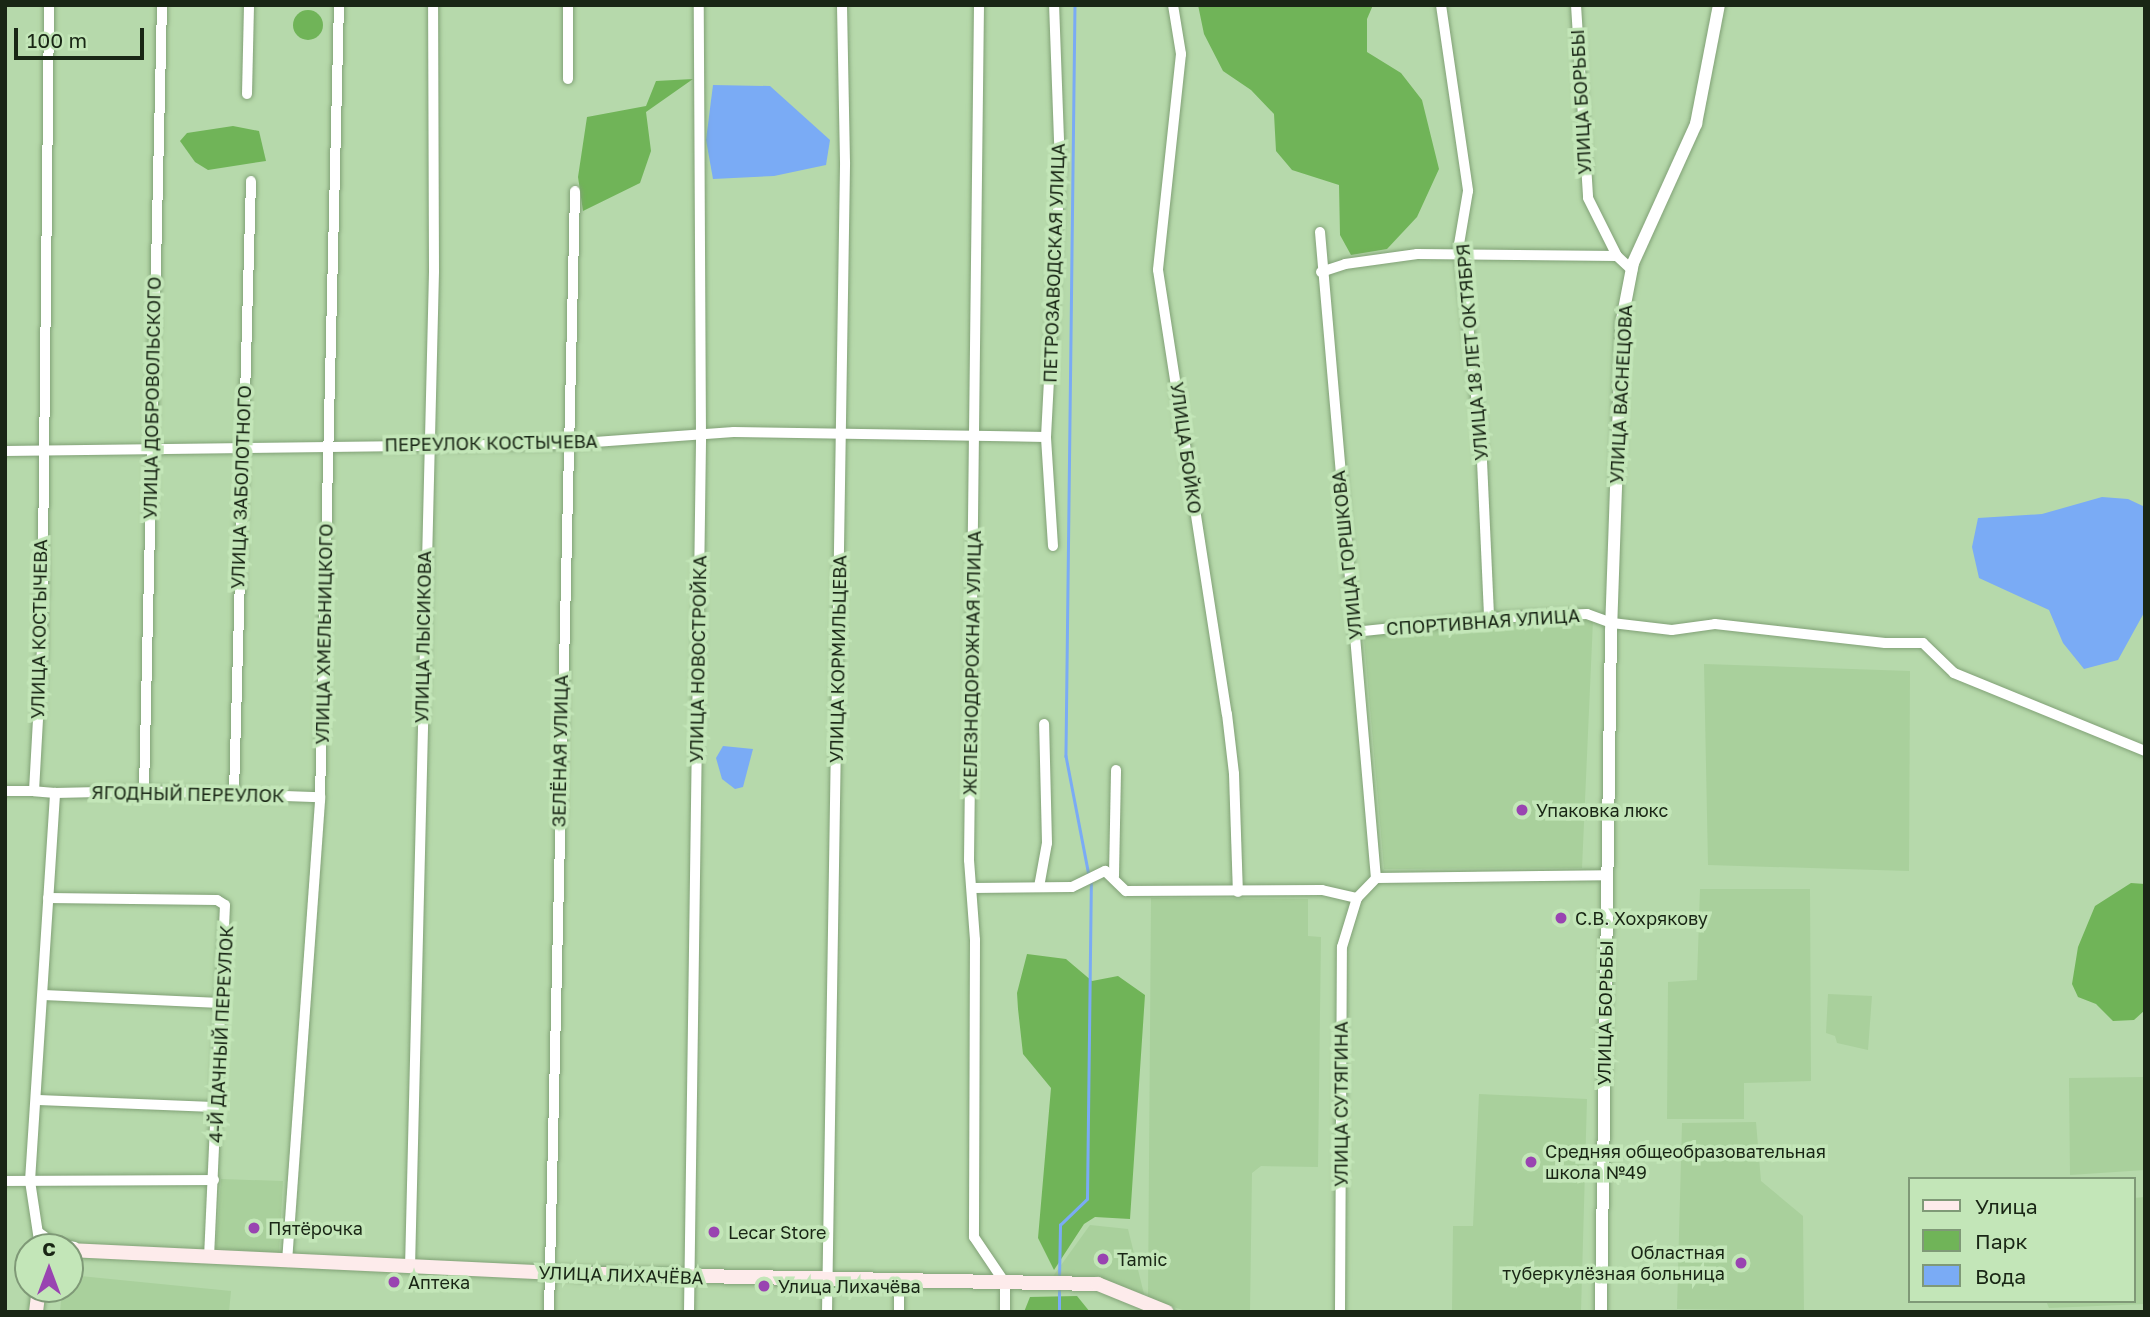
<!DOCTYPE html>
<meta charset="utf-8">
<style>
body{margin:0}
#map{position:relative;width:2150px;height:1317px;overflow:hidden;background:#b6d9ab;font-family:"Golos Text",sans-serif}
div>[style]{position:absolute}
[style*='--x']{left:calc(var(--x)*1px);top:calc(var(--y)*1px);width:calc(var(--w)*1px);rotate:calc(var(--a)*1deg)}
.built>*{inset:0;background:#a9d09c}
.green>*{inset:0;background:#70b458}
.round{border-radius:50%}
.water>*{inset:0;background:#7aabf5}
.stream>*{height:2.5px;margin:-1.25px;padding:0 1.25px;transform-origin:1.25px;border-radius:1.25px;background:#7aabf5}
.roads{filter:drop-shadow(0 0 2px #81a176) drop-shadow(0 0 2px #81a176)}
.minor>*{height:10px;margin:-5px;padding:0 5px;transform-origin:5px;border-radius:5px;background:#fff}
.tertiary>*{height:12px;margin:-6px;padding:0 6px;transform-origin:6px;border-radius:6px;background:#fff}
.secondary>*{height:14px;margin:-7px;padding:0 7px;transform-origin:7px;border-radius:7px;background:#fdebeb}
.dots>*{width:19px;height:19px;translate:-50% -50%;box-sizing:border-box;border:4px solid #c3e6b8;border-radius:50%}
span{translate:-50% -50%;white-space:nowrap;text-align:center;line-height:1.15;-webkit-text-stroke:7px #c3e6b8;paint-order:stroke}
.street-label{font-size:18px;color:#192615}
.poi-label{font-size:18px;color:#192615}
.left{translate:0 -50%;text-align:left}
.right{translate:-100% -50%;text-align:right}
.frame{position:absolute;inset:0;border:7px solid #192615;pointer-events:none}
.legend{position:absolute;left:1908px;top:1177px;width:228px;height:126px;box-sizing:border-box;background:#c3e6b8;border:2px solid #7f9977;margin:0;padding:9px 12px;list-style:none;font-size:21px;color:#192615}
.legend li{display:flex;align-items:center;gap:14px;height:35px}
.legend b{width:35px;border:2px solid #7f9977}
.north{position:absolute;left:14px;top:1233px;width:70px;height:70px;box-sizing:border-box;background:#c3e6b8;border:2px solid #7f9977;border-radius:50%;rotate:0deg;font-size:19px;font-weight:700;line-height:28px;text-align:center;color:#192615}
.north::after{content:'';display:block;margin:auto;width:24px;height:32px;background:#9944b1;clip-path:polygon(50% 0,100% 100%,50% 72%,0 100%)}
.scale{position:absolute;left:14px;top:28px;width:130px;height:32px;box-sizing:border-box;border:4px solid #192615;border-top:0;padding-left:9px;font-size:21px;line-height:24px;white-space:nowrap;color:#192615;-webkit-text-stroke:5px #c3e6b8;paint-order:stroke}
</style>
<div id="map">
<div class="built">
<i style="clip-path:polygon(1593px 620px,1582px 868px,1384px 869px,1364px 639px,1383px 631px)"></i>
<i style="clip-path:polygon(1704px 664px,1910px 671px,1909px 871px,1708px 865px)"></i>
<i style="clip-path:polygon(1700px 889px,1810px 889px,1811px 1081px,1744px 1083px,1744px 1119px,1667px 1119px,1668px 982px,1697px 980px)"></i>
<i style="clip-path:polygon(1151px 898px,1308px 899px,1308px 936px,1321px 937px,1318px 1167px,1261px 1166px,1252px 1173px,1250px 1311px,1188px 1312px,1148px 1298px)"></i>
<i style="clip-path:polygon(1828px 994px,1872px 996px,1868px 1050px,1837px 1043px,1835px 1036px,1826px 1033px)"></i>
<i style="clip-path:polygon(2145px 1077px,2145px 1170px,2070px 1175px,2069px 1078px)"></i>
<i style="clip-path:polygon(1479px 1094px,1587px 1099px,1581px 1312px,1452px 1312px,1453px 1226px,1473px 1226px)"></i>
<i style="clip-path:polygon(1756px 1122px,1761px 1181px,1803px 1216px,1804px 1311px,1677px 1309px,1682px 1123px)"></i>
<i style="clip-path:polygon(221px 1179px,283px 1181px,279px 1253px,216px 1248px)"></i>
<i style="clip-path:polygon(2145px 1197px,2144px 1304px,2049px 1308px,2046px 1301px,2134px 1301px,2134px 1198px)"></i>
<i style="clip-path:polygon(1090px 1225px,1128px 1229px,1144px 1294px,1109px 1283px,1051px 1279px)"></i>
<i style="clip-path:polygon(70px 1275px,231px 1291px,229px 1312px,60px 1312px,62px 1289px,70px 1289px)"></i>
</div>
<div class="green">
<i style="clip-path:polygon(1198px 5px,1373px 5px,1367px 19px,1367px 52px,1401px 73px,1422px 100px,1439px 169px,1417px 217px,1387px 249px,1351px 255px,1340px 235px,1339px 185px,1292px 170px,1276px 151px,1274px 114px,1251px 90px,1223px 71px,1204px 34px)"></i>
<i class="round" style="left:293px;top:10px;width:30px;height:30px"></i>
<i style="clip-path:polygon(693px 79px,646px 112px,651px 151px,640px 183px,583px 211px,578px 177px,587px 117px,646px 106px,656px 81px)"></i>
<i style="clip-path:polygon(233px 126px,259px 131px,266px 161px,208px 170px,195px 162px,180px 141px,187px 133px)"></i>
<i style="clip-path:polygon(2131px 883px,2145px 884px,2145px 1010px,2134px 1020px,2113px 1021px,2096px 1004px,2078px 997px,2072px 984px,2078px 947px,2095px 906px)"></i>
<i style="clip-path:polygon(1027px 954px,1066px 959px,1092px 981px,1118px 976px,1145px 995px,1130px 1219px,1095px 1217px,1084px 1224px,1054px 1270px,1038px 1238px,1051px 1088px,1023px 1054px,1018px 1009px,1017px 993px)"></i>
<i style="clip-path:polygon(1077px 1296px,1090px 1312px,1024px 1312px,1030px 1297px)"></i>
</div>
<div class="water">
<i style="clip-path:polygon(713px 85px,770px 86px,830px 140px,826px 165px,774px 176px,713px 179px,706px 140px)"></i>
<i style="clip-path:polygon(2102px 497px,2128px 499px,2145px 507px,2145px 611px,2118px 660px,2084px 669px,2063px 643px,2049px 610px,1979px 578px,1972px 547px,1978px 518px,2042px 514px)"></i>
<i style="clip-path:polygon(723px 746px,753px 749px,743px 787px,735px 789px,722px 779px,716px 758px)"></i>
</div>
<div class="stream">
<i style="--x:1075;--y:5;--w:751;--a:90.69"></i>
<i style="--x:1066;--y:756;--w:121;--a:79.1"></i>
<i style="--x:1059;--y:1279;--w:54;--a:-88.9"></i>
<i style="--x:1060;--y:1225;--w:37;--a:-44"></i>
<i style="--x:1087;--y:1199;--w:318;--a:-89.3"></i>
<i style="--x:1059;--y:1312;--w:22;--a:-90"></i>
</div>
<div class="roads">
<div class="minor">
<i style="--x:979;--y:5;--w:855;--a:90.67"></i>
<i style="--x:969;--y:860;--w:80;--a:85.7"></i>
<i style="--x:975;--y:940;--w:297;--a:90.2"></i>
<i style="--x:974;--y:1237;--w:55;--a:56"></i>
<i style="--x:1005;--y:1283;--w:29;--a:90"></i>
<i style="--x:1173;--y:5;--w:50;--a:80.7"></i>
<i style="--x:1181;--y:54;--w:217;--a:96.1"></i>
<i style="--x:1158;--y:270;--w:449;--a:81.2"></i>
<i style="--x:1227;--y:714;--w:60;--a:83.3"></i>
<i style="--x:1234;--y:774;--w:118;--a:88.1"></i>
<i style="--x:1441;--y:5;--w:188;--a:81.7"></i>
<i style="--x:1468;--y:191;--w:54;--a:99.6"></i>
<i style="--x:1459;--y:244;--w:196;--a:83.6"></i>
<i style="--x:1481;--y:439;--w:179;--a:87.4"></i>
<i style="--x:1576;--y:5;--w:193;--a:86.4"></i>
<i style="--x:1588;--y:198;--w:65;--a:63.4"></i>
<i style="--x:1617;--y:256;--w:21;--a:43"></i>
<i style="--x:568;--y:79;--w:74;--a:-90"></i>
<i style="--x:247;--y:94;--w:89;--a:-88.7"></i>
<i style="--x:1320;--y:232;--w:648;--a:85.05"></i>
<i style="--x:1321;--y:272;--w:25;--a:-18"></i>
<i style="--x:1345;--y:264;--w:73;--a:-7.9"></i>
<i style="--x:1417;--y:254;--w:200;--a:0.6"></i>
<i style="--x:5;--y:451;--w:562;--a:-0.71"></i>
<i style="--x:567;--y:444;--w:167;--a:-4.1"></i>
<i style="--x:734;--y:432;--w:312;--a:0.9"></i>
<i style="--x:1053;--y:546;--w:109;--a:-93.7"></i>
<i style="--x:1046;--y:437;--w:270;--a:-87"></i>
<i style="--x:1060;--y:167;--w:162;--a:-92.1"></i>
<i style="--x:1354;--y:632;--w:136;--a:-5.9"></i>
<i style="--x:1489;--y:618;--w:98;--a:-2.3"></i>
<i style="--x:1587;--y:614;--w:27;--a:20"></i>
<i style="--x:1612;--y:623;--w:60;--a:6.7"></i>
<i style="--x:1672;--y:630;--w:43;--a:-7.9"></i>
<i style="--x:1715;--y:624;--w:171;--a:6.4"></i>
<i style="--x:1885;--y:643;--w:38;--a:0"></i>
<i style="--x:1923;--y:643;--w:43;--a:44.1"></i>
<i style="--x:1954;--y:673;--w:206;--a:22.2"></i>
<i style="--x:5;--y:791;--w:29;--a:0"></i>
<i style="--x:144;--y:791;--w:786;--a:-88.69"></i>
<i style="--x:55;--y:793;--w:89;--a:-1.3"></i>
<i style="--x:144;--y:791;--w:176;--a:2"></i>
<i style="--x:234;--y:793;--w:612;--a:-88.41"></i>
<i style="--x:1114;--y:876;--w:106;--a:-88.9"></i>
<i style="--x:1039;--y:887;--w:45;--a:-79.7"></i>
<i style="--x:1047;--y:843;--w:119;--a:-91.4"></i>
<i style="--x:972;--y:888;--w:100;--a:-0.6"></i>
<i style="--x:1072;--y:887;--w:37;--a:-26"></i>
<i style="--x:1105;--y:871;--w:29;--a:44"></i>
<i style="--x:1126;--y:891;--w:196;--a:-0.3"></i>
<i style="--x:1322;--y:890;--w:36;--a:13"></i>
<i style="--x:1357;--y:898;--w:28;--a:-46"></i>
<i style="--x:1376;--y:878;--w:231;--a:-0.7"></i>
<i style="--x:48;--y:898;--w:169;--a:0.7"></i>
<i style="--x:217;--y:900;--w:9;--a:32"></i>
<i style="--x:225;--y:905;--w:352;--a:92.6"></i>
<i style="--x:43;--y:995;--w:178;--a:2.6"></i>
<i style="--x:37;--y:1100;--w:178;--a:2.3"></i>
<i style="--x:5;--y:1181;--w:209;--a:-0.3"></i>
<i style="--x:38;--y:1232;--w:19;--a:36"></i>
<i style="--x:53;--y:1243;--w:22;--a:10"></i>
<i style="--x:40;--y:1247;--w:67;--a:-98.6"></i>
<i style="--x:30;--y:1181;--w:389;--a:-86.3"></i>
<i style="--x:55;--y:793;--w:21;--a:-175"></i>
<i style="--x:34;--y:791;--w:145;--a:-86.8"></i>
<i style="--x:42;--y:646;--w:641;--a:-89.37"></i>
<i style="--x:287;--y:1262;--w:466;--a:-85.9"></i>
<i style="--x:320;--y:797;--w:792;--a:-88.63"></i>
<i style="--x:410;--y:1268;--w:997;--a:-88.62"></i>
<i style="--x:434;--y:271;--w:266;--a:-90.2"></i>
<i style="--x:549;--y:1312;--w:1121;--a:-88.67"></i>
<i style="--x:689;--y:1312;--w:875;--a:-89.21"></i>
<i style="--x:701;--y:437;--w:432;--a:-90.3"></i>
<i style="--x:827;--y:1312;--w:1150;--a:-89.1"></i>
<i style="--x:845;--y:162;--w:157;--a:-91.1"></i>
<i style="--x:899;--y:1312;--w:31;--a:-90"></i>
<i style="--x:1340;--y:1312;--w:365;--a:-89.7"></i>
<i style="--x:1342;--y:947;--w:51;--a:-73"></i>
</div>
<div class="tertiary">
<i style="--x:1601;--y:1312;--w:681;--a:-89.16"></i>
<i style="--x:1611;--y:631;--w:311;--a:-88"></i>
<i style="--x:1622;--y:320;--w:58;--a:-79.1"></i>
<i style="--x:1633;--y:263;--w:153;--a:-65.6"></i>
<i style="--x:1696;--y:124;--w:121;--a:-79.1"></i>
</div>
<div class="secondary">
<i style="--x:70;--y:1250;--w:480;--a:2.7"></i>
<i style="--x:549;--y:1273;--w:549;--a:1.15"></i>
<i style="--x:1098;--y:1284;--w:74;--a:22.1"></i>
<i style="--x:36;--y:1312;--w:23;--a:-83"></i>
</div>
</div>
<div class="dots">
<i style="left:1522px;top:810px;background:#9944b1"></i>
<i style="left:1561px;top:918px;background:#9944b1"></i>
<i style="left:1531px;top:1162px;background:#9944b1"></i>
<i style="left:254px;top:1228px;background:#9944b1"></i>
<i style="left:714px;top:1232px;background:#9944b1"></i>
<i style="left:1103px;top:1259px;background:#9944b1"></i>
<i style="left:1741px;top:1263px;background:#9944b1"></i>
<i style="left:394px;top:1282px;background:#9944b1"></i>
<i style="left:764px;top:1286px;background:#9944b1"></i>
</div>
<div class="street-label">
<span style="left:1581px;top:102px;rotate:-93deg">УЛИЦА БОРЬБЫ</span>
<span style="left:1054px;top:263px;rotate:-88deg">ПЕТРОЗАВОДСКАЯ УЛИЦА</span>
<span style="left:1472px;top:352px;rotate:-95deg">УЛИЦА 18 ЛЕТ ОКТЯБРЯ</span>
<span style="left:1621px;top:394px;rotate:-87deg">УЛИЦА ВАСНЕЦОВА</span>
<span style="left:152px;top:398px;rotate:-89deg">УЛИЦА ДОБРОВОЛЬСКОГО</span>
<span style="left:491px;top:443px;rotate:-1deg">ПЕРЕУЛОК КОСТЫЧЕВА</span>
<span style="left:1186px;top:448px;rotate:82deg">УЛИЦА БОЙКО</span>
<span style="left:241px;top:487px;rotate:-88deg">УЛИЦА ЗАБОЛОТНОГО</span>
<span style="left:1347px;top:555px;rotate:-96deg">УЛИЦА ГОРШКОВА</span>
<span style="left:1483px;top:622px;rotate:-4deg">СПОРТИВНАЯ УЛИЦА</span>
<span style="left:39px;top:629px;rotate:-89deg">УЛИЦА КОСТЫЧЕВА</span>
<span style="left:324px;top:634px;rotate:-89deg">УЛИЦА ХМЕЛЬНИЦКОГО</span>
<span style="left:423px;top:637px;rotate:-89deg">УЛИЦА ЛЫСИКОВА</span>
<span style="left:698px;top:659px;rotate:-89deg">УЛИЦА НОВОСТРОЙКА</span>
<span style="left:838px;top:659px;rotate:-89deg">УЛИЦА КОРМИЛЬЦЕВА</span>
<span style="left:972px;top:663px;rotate:-89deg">ЖЕЛЕЗНОДОРОЖНАЯ УЛИЦА</span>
<span style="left:560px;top:751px;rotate:-89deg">ЗЕЛЁНАЯ УЛИЦА</span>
<span style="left:188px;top:794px;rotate:1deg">ЯГОДНЫЙ ПЕРЕУЛОК</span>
<span style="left:1605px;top:1013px;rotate:-89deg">УЛИЦА БОРЬБЫ</span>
<span style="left:221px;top:1034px;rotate:-87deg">4-Й ДАЧНЫЙ ПЕРЕУЛОК</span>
<span style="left:1341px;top:1104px;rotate:-90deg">УЛИЦА СУТЯГИНА</span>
<span style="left:621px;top:1275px;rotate:2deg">УЛИЦА ЛИХАЧЁВА</span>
</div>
<div class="poi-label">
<span class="left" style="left:1536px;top:810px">Упаковка люкс</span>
<span class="left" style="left:1575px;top:918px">С.В. Хохрякову</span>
<span class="left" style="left:1545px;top:1162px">Средняя общеобразовательная<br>школа №49</span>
<span class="left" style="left:268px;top:1228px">Пятёрочка</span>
<span class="left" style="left:728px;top:1232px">Lecar Store</span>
<span class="right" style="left:1725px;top:1263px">Областная<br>туберкулёзная больница</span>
<span class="left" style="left:1117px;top:1259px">Tamic</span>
<span class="left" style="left:408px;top:1282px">Аптека</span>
<span class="left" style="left:778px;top:1286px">Улица Лихачёва</span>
</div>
<div class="frame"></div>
<ul class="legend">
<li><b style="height:9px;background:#fdebeb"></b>Улица</li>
<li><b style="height:19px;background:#70b458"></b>Парк</li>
<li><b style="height:19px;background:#7aabf5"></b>Вода</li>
</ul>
<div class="north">С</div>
<div class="scale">100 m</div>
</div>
